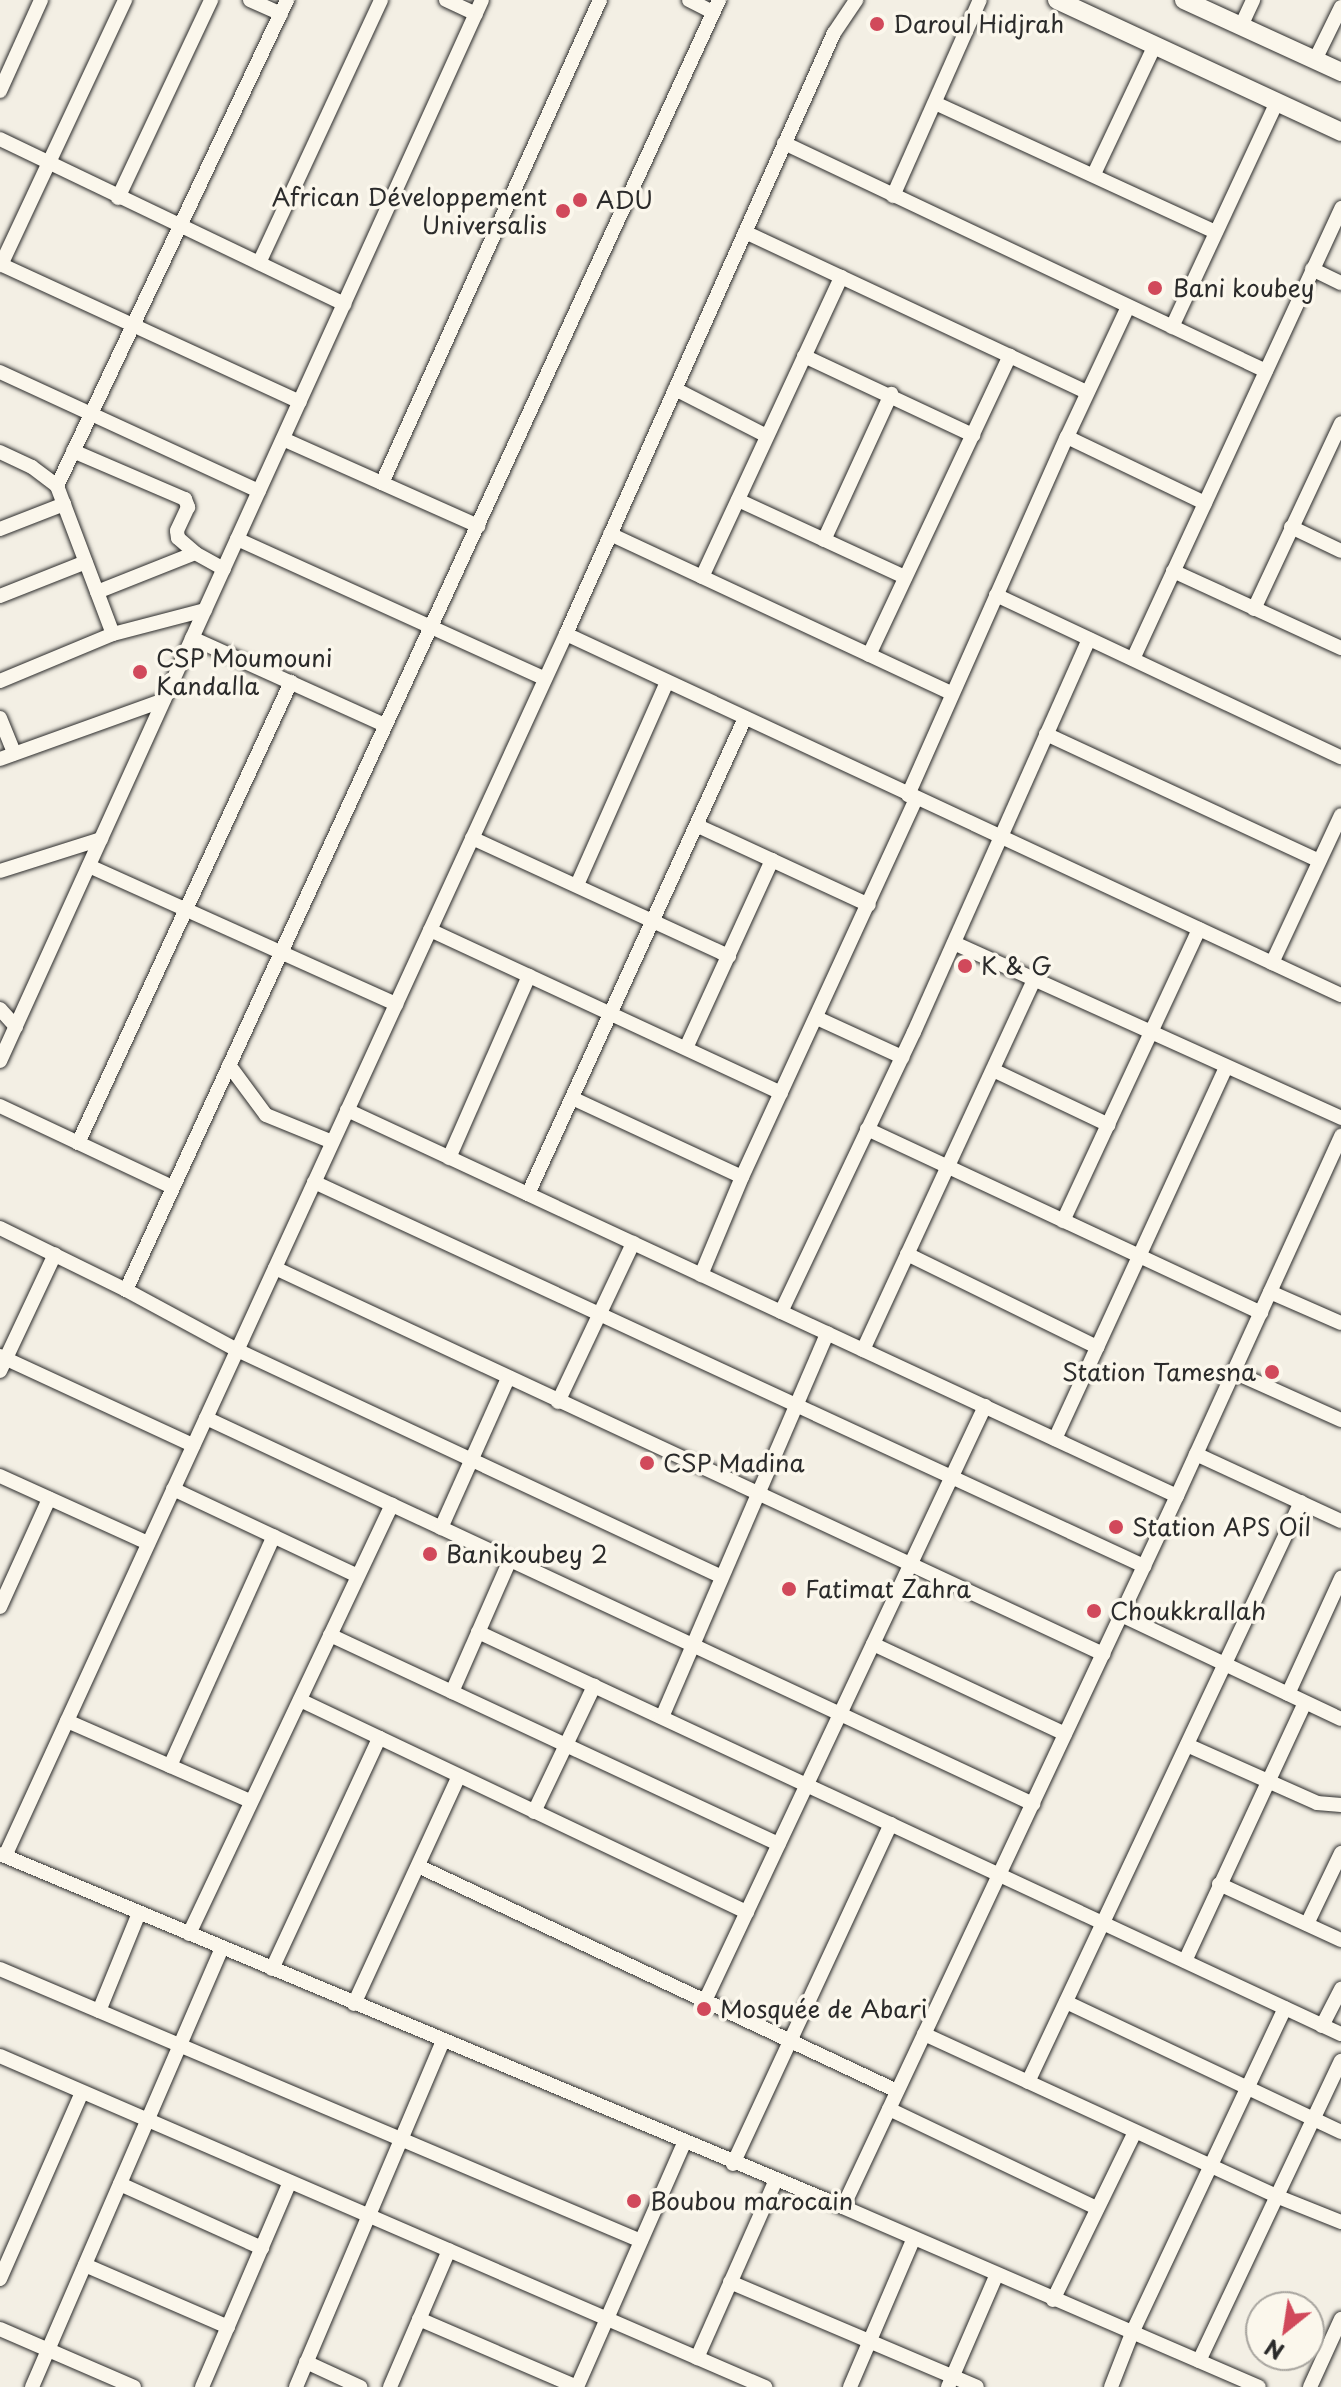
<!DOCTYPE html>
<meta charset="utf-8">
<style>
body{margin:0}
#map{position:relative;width:1341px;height:2387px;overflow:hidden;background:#f3efe4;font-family:"Playpen Sans",sans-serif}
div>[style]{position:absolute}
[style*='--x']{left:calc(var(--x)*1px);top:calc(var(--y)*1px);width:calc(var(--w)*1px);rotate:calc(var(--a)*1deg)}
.roads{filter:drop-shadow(0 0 2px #2b2b2b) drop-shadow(0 0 2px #2b2b2b)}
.minor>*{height:14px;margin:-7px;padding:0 7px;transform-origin:7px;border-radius:7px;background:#fbf7ec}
.major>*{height:18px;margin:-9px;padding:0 9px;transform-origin:9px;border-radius:9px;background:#fbf7ec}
.dots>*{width:22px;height:22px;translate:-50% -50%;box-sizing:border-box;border:4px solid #fbf7ec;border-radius:50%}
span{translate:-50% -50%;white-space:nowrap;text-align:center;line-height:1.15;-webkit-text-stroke:7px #fbf7ec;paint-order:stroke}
.poi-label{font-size:24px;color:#2b2b2b}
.left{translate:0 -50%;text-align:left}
.right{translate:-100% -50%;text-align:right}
.north{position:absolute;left:1245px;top:2291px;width:80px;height:80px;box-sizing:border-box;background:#fbf7ec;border:2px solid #a8a59f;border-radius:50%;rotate:210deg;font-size:22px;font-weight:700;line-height:32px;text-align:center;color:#2b2b2b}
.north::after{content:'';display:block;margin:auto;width:28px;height:36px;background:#d1495b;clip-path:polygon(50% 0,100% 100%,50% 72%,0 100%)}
</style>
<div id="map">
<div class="roads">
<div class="minor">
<i style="--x:250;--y:0;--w:34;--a:24"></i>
<i style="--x:446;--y:0;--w:33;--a:25"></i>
<i style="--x:689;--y:0;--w:27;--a:27"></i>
<i style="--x:1241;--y:26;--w:29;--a:-65"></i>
<i style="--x:1315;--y:60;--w:59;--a:-63.9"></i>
<i style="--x:0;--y:91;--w:100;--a:-65.7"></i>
<i style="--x:935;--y:103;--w:309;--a:24.7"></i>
<i style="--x:0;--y:139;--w:382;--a:25.6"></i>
<i style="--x:784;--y:143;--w:533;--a:25.32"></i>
<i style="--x:1094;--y:174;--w:143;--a:-64.7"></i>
<i style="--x:893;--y:196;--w:214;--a:-66.1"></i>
<i style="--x:118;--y:198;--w:219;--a:-64.8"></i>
<i style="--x:745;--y:232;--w:378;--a:25.1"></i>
<i style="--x:259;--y:263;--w:290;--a:-65.1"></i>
<i style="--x:0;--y:264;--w:330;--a:24.7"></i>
<i style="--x:1;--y:265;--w:293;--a:-64.9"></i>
<i style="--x:1312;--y:269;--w:32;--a:26"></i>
<i style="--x:1172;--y:327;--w:248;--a:-65"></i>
<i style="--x:804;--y:356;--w:187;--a:25.1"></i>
<i style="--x:0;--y:372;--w:285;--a:24.7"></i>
<i style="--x:675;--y:389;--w:103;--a:27.1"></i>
<i style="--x:1067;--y:437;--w:153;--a:25.6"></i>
<i style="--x:283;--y:439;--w:214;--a:24"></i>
<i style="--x:73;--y:451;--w:122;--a:23.2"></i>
<i style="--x:185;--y:499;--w:9;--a:69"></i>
<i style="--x:188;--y:507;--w:26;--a:115"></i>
<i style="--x:177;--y:531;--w:7;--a:82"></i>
<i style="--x:178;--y:538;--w:23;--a:41"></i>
<i style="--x:195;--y:553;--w:33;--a:29"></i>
<i style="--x:0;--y:452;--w:35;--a:25"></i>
<i style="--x:32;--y:467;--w:31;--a:37"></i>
<i style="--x:57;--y:486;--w:158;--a:69.3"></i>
<i style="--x:382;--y:483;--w:530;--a:-65.71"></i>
<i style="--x:57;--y:486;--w:538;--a:-64.67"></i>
<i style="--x:738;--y:500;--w:184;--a:24.8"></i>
<i style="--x:1291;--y:527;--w:55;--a:25.6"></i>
<i style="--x:0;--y:529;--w:69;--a:-21.3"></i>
<i style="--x:610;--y:534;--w:376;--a:25"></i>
<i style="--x:237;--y:539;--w:338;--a:24.4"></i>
<i style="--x:824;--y:540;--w:161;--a:-65.3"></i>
<i style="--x:1173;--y:571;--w:185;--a:24.6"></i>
<i style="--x:702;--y:577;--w:331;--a:-65.1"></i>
<i style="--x:97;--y:592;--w:105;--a:-21.7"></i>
<i style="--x:996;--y:595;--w:381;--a:25.2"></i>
<i style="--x:0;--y:596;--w:92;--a:-21.6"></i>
<i style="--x:1254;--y:609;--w:205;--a:-64.9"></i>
<i style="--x:566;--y:634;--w:855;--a:24.98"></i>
<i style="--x:192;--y:638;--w:212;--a:24.3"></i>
<i style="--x:869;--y:655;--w:331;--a:-64.8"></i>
<i style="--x:1133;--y:659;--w:497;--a:-65.2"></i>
<i style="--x:0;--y:681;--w:122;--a:-22.6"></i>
<i style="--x:113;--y:634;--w:95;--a:-14.6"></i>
<i style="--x:0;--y:718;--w:38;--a:68"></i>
<i style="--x:1046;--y:734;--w:301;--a:24.9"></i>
<i style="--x:0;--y:759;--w:174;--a:-19.8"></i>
<i style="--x:908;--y:795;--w:392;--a:-66.1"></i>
<i style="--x:1067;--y:437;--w:144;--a:-64.9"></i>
<i style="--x:698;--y:826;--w:188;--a:24.8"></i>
<i style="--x:472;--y:838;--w:283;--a:24.7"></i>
<i style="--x:89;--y:866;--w:337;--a:24.2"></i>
<i style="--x:0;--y:871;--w:106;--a:-17.6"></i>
<i style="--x:577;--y:885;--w:222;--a:-66.1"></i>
<i style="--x:430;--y:930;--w:387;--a:24.9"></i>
<i style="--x:954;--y:943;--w:425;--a:24.3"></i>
<i style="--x:1272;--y:963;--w:163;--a:-65"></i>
<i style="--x:0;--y:1009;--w:24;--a:48"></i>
<i style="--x:817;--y:1018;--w:94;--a:24.6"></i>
<i style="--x:686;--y:1048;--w:207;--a:-65.4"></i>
<i style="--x:0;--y:1061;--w:1165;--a:-65.57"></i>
<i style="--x:229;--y:1065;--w:62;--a:53.5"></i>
<i style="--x:266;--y:1115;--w:71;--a:22.2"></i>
<i style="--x:993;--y:1070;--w:128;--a:25.4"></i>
<i style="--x:572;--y:1098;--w:187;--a:24.9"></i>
<i style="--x:0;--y:1106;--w:190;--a:25.2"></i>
<i style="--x:347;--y:1110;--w:915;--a:24.94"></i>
<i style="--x:867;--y:1129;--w:435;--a:25"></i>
<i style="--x:78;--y:1143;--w:508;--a:-65.2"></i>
<i style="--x:449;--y:1158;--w:199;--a:-66.3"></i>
<i style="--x:314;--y:1182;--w:915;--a:24.83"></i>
<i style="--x:528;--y:1194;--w:523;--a:-65.49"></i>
<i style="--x:1063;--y:1221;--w:322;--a:-65"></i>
<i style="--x:0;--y:1228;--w:140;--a:26.2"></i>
<i style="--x:126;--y:1290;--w:126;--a:28.4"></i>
<i style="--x:237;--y:1350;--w:535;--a:25.08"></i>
<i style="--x:907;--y:1254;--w:212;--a:26.1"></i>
<i style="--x:275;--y:1268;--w:914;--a:24.99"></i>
<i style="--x:701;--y:1275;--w:106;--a:-67.3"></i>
<i style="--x:742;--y:1177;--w:416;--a:-65.3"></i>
<i style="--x:126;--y:1290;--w:1420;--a:-65.31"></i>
<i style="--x:1270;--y:1292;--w:77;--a:23.6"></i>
<i style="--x:781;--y:1312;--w:310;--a:-64.6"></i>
<i style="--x:914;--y:1032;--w:430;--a:-66"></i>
<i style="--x:863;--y:1350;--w:408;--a:-65.2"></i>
<i style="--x:0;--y:1356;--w:213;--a:24.8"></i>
<i style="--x:0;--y:1371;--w:129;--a:-64.8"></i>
<i style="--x:1234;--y:1372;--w:117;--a:24.2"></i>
<i style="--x:558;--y:1402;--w:176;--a:-64.7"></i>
<i style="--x:206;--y:1418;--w:913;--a:25.02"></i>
<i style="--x:1055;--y:1439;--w:409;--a:-65.3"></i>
<i style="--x:1196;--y:1454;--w:160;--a:24.8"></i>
<i style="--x:0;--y:1476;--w:162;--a:24.4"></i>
<i style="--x:173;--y:1489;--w:204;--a:25.2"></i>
<i style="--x:441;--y:1528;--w:164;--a:-65.9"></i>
<i style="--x:0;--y:1607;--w:119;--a:-65.6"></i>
<i style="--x:1121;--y:1615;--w:243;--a:25.3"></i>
<i style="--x:478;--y:1632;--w:952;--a:24.98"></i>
<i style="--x:330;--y:1635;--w:495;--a:25"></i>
<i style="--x:873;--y:1644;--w:212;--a:25.1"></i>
<i style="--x:452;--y:1692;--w:144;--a:-66.3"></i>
<i style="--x:1288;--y:1694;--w:128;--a:-65.4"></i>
<i style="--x:300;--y:1700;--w:495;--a:25.4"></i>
<i style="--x:662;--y:1717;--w:418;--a:-66.7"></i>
<i style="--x:67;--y:1721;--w:200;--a:23.6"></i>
<i style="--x:1187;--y:1745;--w:142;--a:24"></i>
<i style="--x:1317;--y:1803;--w:24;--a:5"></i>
<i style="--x:170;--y:1766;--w:252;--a:-65.7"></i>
<i style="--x:534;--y:1812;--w:140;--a:-64.5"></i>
<i style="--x:0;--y:1854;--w:914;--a:22.72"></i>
<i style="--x:843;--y:2207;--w:453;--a:23.4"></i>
<i style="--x:5;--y:1856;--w:1345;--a:-65.34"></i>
<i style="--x:566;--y:634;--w:658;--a:-65.97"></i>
<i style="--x:834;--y:33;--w:40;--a:-56"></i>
<i style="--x:418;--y:1866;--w:529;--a:25.16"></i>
<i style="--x:1219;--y:1884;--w:134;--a:24.7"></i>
<i style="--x:1307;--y:1924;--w:79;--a:-64.4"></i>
<i style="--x:189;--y:1934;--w:475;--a:-64.7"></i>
<i style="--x:1185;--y:1961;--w:285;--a:-65.1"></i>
<i style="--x:0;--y:1969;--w:696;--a:22.99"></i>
<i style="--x:272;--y:1969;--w:255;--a:-65.1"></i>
<i style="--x:1066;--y:2002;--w:304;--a:25.3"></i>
<i style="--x:704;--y:2003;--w:660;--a:-64.79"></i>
<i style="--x:354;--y:2004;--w:251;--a:-65.3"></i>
<i style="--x:99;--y:2011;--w:106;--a:-67.8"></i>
<i style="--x:1322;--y:2026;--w:42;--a:-62.8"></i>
<i style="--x:924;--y:2034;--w:387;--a:24.7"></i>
<i style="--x:1276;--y:2196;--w:70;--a:21.8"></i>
<i style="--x:0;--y:2056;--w:834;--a:23.4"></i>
<i style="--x:1028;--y:2082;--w:641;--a:-64.79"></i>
<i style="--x:889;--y:2109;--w:230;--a:25.5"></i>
<i style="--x:733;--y:2164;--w:375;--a:-65.1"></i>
<i style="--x:120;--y:2184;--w:156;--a:24.3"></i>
<i style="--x:843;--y:2207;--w:786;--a:-64.84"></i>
<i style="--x:1177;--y:1496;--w:396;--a:-65.5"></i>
<i style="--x:85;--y:2265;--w:156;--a:23.4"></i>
<i style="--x:0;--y:2279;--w:204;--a:-66.3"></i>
<i style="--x:730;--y:2282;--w:268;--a:23"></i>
<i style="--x:1053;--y:2300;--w:187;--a:-64"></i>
<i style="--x:419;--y:2319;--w:172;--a:23.3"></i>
<i style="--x:577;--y:2387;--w:266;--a:-66.3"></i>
<i style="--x:0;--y:2329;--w:146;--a:23.4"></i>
<i style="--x:697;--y:2358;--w:193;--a:-66.1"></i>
<i style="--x:1199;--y:2361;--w:332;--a:-64.7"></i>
<i style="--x:306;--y:2362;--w:60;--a:24.8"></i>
<i style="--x:32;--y:2387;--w:478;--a:-66.6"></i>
<i style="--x:202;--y:2387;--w:223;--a:-66.8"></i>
<i style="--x:296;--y:2387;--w:376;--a:-67"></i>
<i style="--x:390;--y:2387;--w:149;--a:-66.7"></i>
<i style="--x:850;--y:2387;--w:160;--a:-66.8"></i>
<i style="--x:948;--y:2387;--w:121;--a:-66.6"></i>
<i style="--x:1111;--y:2387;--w:58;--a:-68.7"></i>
<i style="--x:1132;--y:2333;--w:359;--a:-64.8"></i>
<i style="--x:1310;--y:2387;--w:75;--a:-65.5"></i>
</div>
<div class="major">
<i style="--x:1057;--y:0;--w:313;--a:24.9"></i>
<i style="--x:1184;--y:0;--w:173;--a:24.6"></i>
</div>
</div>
<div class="dots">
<i style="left:877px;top:24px;background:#d1495b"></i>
<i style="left:580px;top:200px;background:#d1495b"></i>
<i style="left:563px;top:211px;background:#d1495b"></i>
<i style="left:1155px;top:288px;background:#d1495b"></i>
<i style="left:140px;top:672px;background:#d1495b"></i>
<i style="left:965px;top:966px;background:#d1495b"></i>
<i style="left:1272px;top:1372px;background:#d1495b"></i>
<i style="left:647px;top:1463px;background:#d1495b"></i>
<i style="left:1116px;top:1527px;background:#d1495b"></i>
<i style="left:430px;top:1554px;background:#d1495b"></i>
<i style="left:789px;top:1589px;background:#d1495b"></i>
<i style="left:1094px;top:1611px;background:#d1495b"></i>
<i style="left:704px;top:2009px;background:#d1495b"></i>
<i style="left:634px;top:2201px;background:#d1495b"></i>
</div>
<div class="poi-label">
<span class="left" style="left:893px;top:24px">Daroul Hidjrah</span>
<span class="right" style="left:547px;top:211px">African Développement<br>Universalis</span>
<span class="left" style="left:596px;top:200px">ADU</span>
<span class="left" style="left:1173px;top:288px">Bani koubey</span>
<span class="left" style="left:156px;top:672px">CSP Moumouni<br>Kandalla</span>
<span class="left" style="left:981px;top:966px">K &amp; G</span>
<span class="right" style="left:1256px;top:1372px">Station Tamesna</span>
<span class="left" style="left:663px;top:1463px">CSP Madina</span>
<span class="left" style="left:1132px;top:1527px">Station APS Oil</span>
<span class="left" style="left:446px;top:1554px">Banikoubey 2</span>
<span class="left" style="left:805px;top:1589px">Fatimat Zahra</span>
<span class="left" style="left:1110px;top:1611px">Choukkrallah</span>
<span class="left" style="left:720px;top:2009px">Mosquée de Abari</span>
<span class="left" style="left:650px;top:2201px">Boubou marocain</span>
</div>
<div class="north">N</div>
</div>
